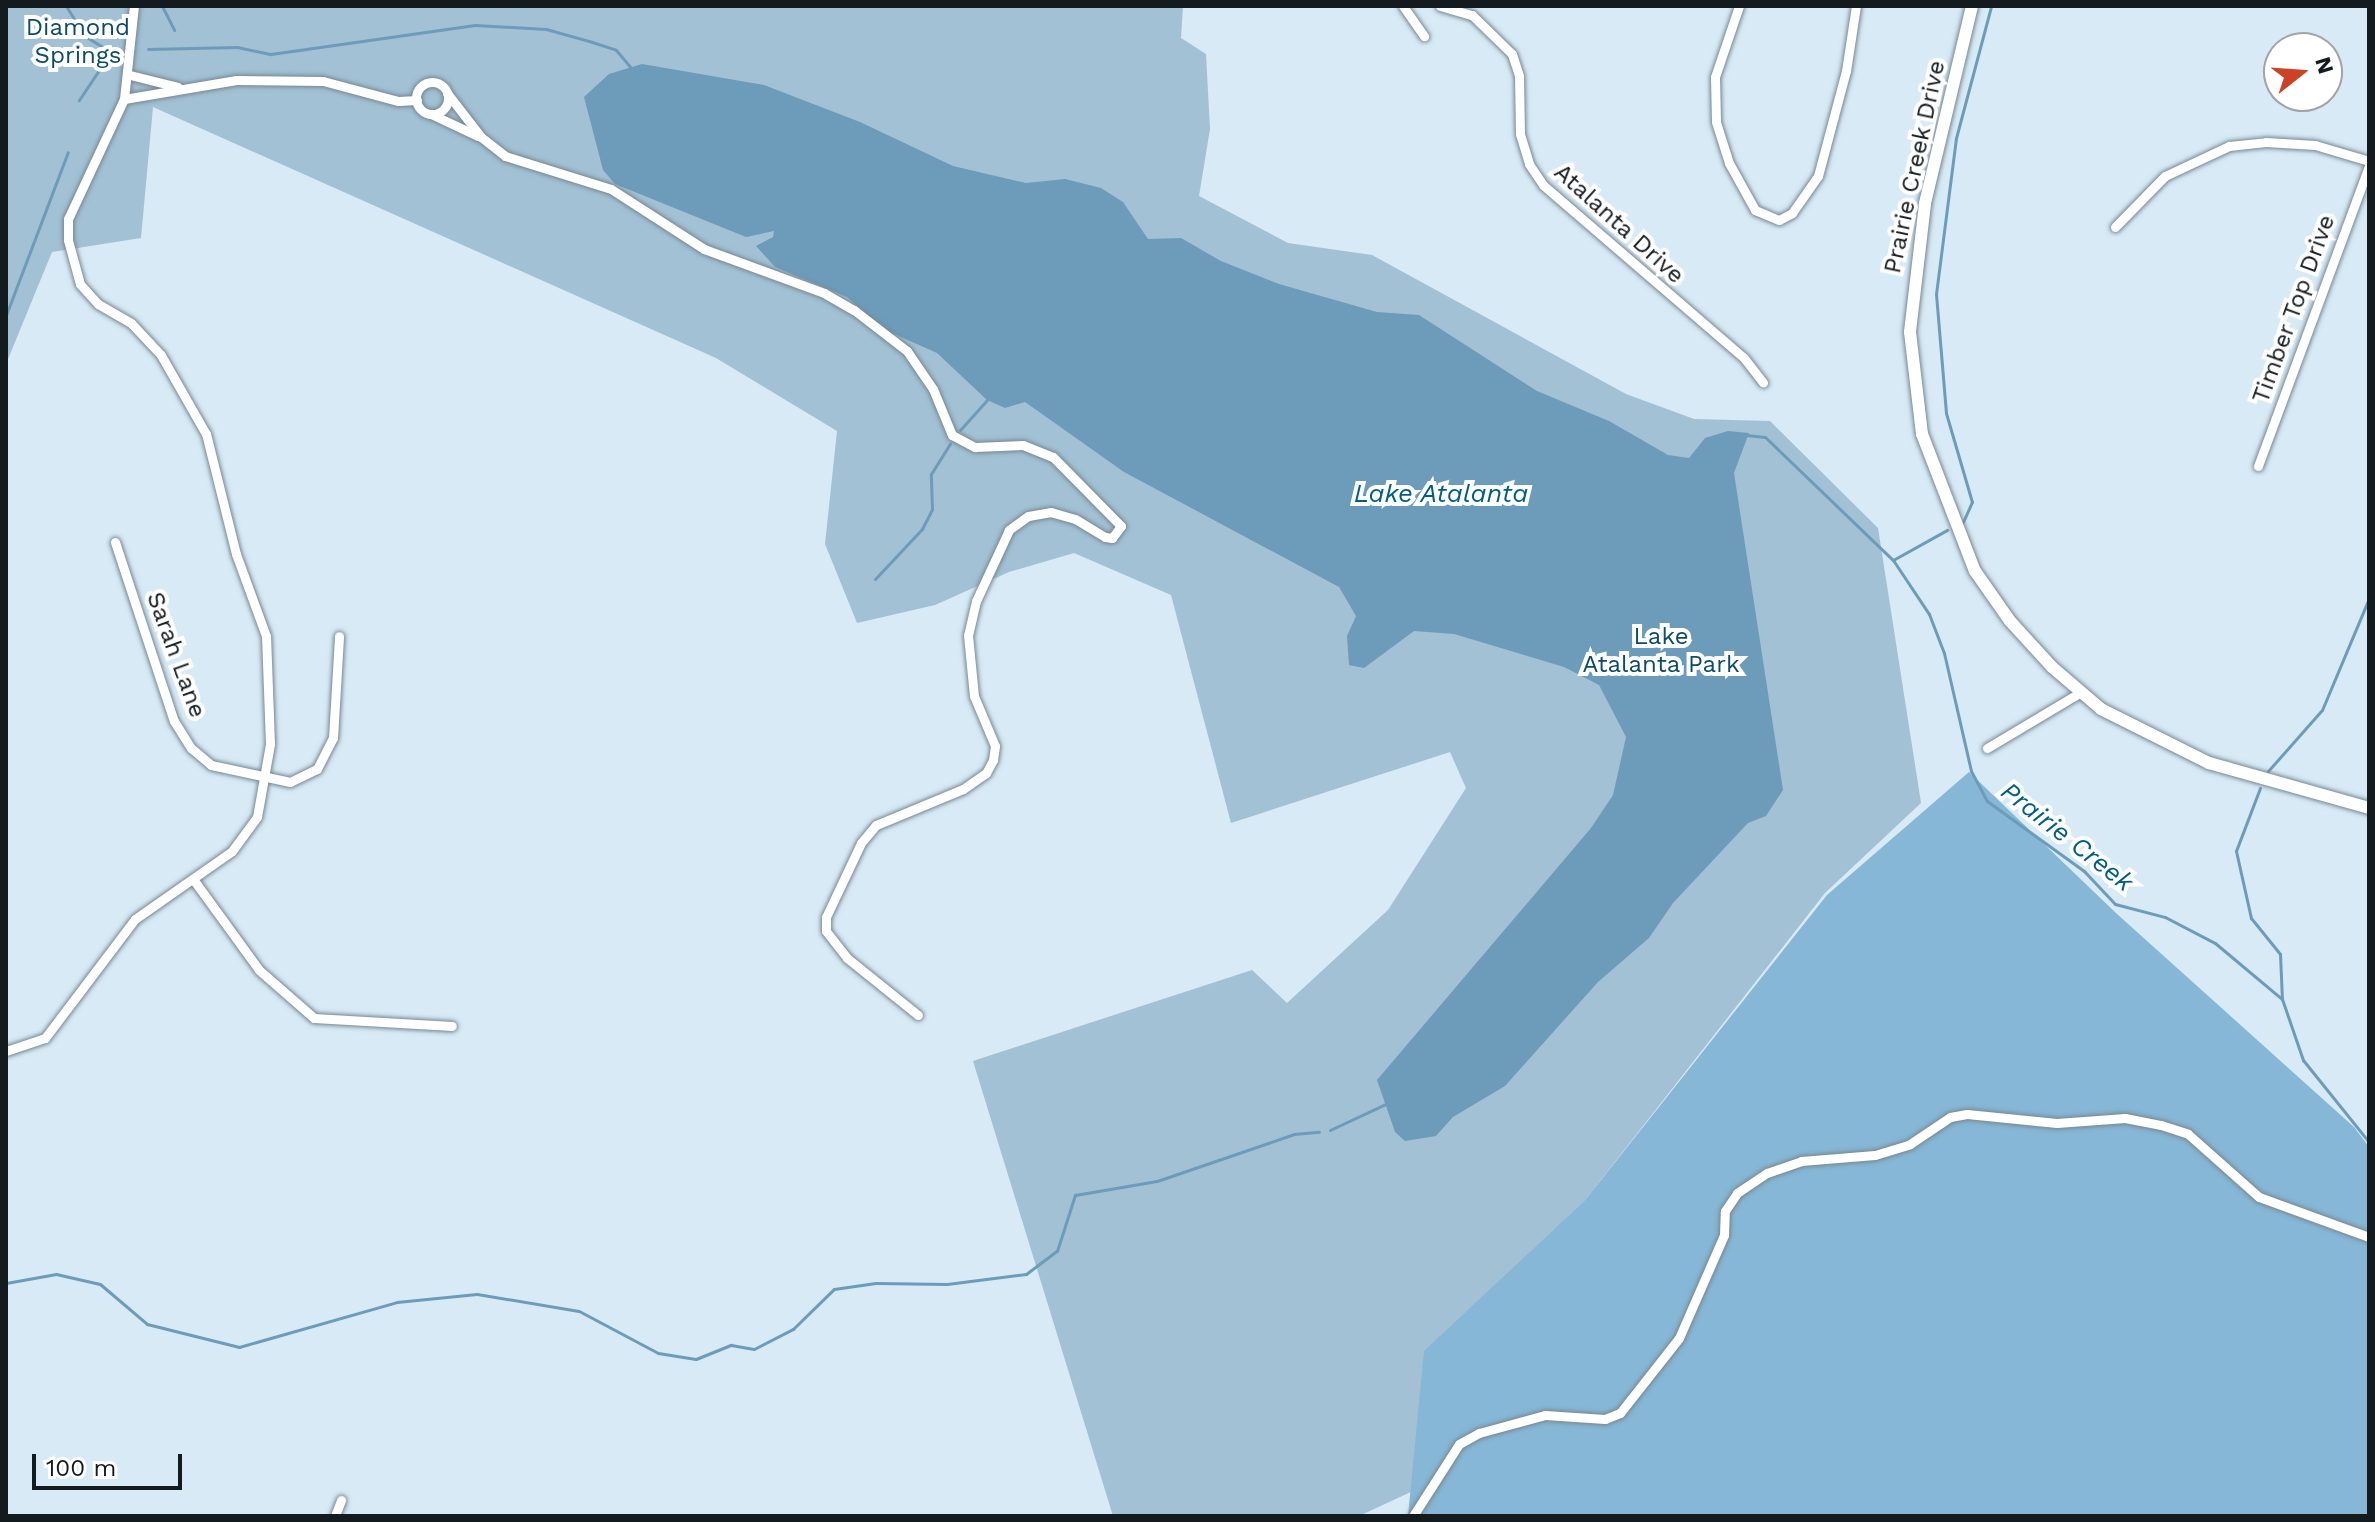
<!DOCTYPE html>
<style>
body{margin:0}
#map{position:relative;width:2375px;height:1522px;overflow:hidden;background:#d7eaf6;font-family:"Work Sans",sans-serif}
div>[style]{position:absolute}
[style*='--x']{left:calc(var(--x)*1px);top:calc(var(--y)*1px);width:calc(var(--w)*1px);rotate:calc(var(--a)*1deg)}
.green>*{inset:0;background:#a2c1d5}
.forest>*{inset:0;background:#86b7d6}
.water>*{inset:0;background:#6c9cba}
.stream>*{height:3px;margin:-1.5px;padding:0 1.5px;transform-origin:1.5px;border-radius:1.5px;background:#6c9cba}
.roads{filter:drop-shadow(0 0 2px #778893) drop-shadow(0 0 2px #778893)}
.minor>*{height:9px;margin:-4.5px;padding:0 4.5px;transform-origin:4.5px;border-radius:4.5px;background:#fff}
.minor>.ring{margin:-4.5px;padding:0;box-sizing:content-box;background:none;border:9px solid #fff;border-radius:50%}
.secondary>*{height:12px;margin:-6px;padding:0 6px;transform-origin:6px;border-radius:6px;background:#fff}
span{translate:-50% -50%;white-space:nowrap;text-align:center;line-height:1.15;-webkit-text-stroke:8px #fff;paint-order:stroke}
.park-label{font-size:24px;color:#0c4b6a}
.street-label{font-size:24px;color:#141b1f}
.water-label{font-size:26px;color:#005e86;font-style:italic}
.frame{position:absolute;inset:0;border:8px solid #141b1f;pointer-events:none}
.north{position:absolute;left:2263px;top:32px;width:80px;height:80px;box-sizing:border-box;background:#fff;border:2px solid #a1a4a5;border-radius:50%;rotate:73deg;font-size:22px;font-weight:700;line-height:32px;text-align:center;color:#141b1f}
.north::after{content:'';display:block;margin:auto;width:28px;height:36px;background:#cc4225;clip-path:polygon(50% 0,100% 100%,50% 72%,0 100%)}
.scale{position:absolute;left:32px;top:1454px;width:150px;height:36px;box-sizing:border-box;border:4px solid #141b1f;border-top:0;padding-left:10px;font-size:24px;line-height:28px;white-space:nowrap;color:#141b1f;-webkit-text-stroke:6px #fff;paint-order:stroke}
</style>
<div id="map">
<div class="green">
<i style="clip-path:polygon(6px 6px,1183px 6px,1181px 38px,1206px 54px,1210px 129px,1199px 196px,1288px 243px,1372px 255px,1626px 394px,1694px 419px,1770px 421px,1878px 528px,1921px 803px,1825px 893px,1586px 1199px,1425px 1351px,1413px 1491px,1359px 1516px,1113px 1516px,973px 1061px,1252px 970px,1287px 1003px,1388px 910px,1466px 788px,1450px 752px,1231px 823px,1171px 595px,1074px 553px,1009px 572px,935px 605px,857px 623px,825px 544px,837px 431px,716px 358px,153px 107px,141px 238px,52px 252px,6px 364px)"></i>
</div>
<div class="forest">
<i style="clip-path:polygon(1969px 772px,2117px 914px,2354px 1127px,2369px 1147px,2369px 1516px,1408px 1516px,1424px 1351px,1586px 1199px,1827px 895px)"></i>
</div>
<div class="water">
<i style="clip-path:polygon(642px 64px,764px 85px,860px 122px,953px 166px,1026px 183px,1065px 179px,1101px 188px,1123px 202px,1148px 239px,1181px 238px,1221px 261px,1279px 284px,1377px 312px,1419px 315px,1537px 391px,1609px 421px,1668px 455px,1689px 458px,1705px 438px,1728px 431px,1749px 433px,1734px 473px,1783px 790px,1766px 816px,1748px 823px,1673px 903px,1649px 938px,1598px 982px,1505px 1086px,1453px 1117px,1436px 1136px,1405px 1141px,1395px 1132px,1377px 1080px,1591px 828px,1613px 795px,1626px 737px,1599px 685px,1564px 667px,1454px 634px,1414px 631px,1364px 668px,1349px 665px,1347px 636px,1356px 616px,1339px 587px,1124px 472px,1025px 402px,1005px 408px,987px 400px,937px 353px,883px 329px,847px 297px,775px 267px,756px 246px,773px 237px,774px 231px,746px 237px,615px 184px,603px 170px,584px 97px,609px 74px)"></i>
</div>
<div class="stream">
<i style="--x:66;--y:6;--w:36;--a:58"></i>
<i style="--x:85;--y:36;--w:31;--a:32"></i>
<i style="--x:111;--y:52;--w:58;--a:123.7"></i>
<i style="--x:162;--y:6;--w:27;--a:63"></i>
<i style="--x:148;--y:49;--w:89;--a:-1.3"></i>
<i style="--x:237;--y:47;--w:35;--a:12"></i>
<i style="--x:271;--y:54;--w:206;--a:-8.1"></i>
<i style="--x:475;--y:25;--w:71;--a:3.2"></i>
<i style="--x:546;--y:29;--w:45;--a:15.6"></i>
<i style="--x:589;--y:41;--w:28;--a:18"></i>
<i style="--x:616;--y:50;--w:25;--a:50"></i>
<i style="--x:6;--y:315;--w:174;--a:-69.2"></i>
<i style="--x:960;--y:430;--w:40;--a:-48"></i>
<i style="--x:1746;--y:435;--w:19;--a:6"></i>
<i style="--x:1765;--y:437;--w:178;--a:43.9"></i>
<i style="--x:1893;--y:560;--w:65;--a:56.3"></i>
<i style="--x:1929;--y:614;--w:42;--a:69"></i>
<i style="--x:1944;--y:653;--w:121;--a:77.1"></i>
<i style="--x:1971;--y:771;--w:34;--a:62"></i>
<i style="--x:1987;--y:801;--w:120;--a:35.8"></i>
<i style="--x:2084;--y:871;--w:45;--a:46.8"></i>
<i style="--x:2115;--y:904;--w:52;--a:14.6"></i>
<i style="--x:2165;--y:917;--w:56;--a:27.5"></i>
<i style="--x:2215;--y:943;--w:87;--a:39.9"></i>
<i style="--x:2282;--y:999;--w:65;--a:71"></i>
<i style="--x:2303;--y:1060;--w:105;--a:51.2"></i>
<i style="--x:1963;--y:522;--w:22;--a:-66"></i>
<i style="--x:1972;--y:502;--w:93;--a:-106.3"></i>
<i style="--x:1946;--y:413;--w:119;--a:-94.8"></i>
<i style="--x:1936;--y:294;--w:157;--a:-82.7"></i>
<i style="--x:1956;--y:138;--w:137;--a:-75.1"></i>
<i style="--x:1893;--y:560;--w:62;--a:-29.1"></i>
<i style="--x:875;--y:579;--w:69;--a:-46.8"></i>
<i style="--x:922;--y:529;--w:22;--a:-63"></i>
<i style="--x:932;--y:509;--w:35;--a:-92"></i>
<i style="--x:931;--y:474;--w:36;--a:-58"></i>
<i style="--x:2268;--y:771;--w:81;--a:-48.5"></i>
<i style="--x:2322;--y:710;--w:121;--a:-67.2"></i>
<i style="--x:2260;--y:788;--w:67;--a:110.9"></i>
<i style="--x:2236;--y:851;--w:69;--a:77.4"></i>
<i style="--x:2251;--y:918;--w:46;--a:51.1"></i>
<i style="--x:2280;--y:954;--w:45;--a:87.5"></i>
<i style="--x:1330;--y:1130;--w:64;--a:-25"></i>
<i style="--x:6;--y:1283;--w:51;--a:-10.2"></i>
<i style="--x:56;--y:1274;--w:45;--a:12.8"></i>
<i style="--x:100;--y:1284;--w:62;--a:40.4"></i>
<i style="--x:147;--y:1324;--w:95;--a:14"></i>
<i style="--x:239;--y:1347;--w:164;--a:-15.9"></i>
<i style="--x:397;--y:1302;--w:80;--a:-5.7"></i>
<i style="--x:477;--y:1294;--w:103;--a:9.5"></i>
<i style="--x:579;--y:1311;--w:89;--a:28"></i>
<i style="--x:658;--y:1353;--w:38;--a:9"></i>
<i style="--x:696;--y:1359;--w:38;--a:-22"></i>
<i style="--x:731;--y:1345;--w:23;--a:10"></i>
<i style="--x:754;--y:1349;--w:44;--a:-27.1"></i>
<i style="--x:793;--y:1329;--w:57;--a:-44.3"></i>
<i style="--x:834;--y:1289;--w:42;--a:-8.1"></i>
<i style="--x:876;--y:1283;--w:71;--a:0.8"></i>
<i style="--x:947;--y:1284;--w:80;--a:-7.2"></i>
<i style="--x:1026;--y:1274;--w:39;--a:-37"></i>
<i style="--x:1057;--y:1251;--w:59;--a:-72.2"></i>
<i style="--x:1075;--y:1195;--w:83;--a:-9.7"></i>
<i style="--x:1157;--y:1181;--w:145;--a:-18.9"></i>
<i style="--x:1294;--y:1134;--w:25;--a:-5"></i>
</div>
<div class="roads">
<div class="minor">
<i style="--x:1403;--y:6;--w:37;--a:55"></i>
<i style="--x:1440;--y:6;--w:33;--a:16"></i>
<i style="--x:1472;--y:15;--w:56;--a:44.3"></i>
<i style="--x:1512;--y:54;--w:23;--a:72"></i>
<i style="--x:1519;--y:76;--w:58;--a:89"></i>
<i style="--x:1520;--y:134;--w:31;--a:73"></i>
<i style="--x:1529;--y:164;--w:25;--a:56"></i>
<i style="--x:1543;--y:185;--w:265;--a:40.7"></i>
<i style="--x:1744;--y:358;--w:31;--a:52"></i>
<i style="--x:1739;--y:6;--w:75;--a:108.7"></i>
<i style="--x:1715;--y:77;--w:45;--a:88.7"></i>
<i style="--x:1716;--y:122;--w:43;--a:72.4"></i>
<i style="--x:1729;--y:163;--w:54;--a:61"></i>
<i style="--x:1755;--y:210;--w:26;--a:23"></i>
<i style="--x:1779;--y:220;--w:15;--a:-28"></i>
<i style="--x:1792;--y:213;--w:45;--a:-54.9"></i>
<i style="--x:1818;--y:176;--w:109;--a:-75.1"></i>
<i style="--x:1846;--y:71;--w:66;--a:-81.3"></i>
<i style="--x:130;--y:75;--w:49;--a:14"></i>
<i class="ring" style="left:416px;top:82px;width:23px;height:23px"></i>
<i style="--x:447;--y:93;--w:56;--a:52.3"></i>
<i style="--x:481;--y:137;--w:31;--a:38"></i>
<i style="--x:505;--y:156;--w:111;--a:17.3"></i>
<i style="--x:611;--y:189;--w:111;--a:32.8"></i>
<i style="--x:704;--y:249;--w:128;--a:20.1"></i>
<i style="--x:824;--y:293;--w:34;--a:30"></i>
<i style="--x:854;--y:310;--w:67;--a:37.7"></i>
<i style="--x:907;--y:351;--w:46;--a:55.6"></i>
<i style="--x:933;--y:389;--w:50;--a:67.6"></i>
<i style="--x:952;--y:435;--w:26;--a:28"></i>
<i style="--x:975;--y:447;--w:48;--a:-2.4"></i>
<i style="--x:1023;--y:445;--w:32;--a:22"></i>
<i style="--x:1053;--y:457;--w:97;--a:45.4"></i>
<i style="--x:1121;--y:526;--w:15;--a:127"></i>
<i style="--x:1112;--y:538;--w:7;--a:-172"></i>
<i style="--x:1105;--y:537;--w:35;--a:-149"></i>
<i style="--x:1075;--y:519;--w:25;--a:-164"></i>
<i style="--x:1051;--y:512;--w:23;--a:170"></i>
<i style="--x:1028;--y:516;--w:24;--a:144"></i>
<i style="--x:1009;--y:530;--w:78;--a:114.9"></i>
<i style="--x:976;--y:601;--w:35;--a:103"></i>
<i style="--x:968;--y:635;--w:61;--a:84.4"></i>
<i style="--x:974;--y:696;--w:54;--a:67.2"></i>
<i style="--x:995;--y:746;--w:14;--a:98"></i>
<i style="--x:993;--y:760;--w:15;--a:118"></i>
<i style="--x:986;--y:773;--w:28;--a:145"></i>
<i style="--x:963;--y:789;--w:94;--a:157.5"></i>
<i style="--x:876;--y:825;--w:23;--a:130"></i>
<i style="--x:861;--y:843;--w:82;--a:115.3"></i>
<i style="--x:826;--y:917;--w:14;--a:90"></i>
<i style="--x:826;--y:931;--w:34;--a:52"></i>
<i style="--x:847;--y:958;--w:91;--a:38.8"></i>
<i style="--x:124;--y:99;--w:114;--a:-9.6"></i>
<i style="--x:236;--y:80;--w:87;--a:0.7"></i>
<i style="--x:323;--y:81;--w:78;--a:14.9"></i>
<i style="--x:398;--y:101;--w:19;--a:-3"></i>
<i style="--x:431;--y:114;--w:52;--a:25.1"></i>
<i style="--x:2115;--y:227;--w:71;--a:-45.6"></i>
<i style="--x:2165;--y:176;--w:71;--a:-25.1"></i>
<i style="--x:2229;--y:146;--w:37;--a:-6"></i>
<i style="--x:2266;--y:142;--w:49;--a:3.5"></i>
<i style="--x:2315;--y:145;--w:56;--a:16.5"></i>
<i style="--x:2258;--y:466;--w:320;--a:-69.7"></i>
<i style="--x:115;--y:542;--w:188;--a:71.8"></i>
<i style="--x:174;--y:721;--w:32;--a:58"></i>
<i style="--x:191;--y:748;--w:26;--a:40"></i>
<i style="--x:211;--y:765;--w:81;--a:12.1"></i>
<i style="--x:290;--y:782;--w:30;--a:-26"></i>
<i style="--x:317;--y:769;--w:35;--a:-63"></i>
<i style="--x:333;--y:738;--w:102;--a:-86.6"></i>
<i style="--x:1987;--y:748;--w:109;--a:-30.8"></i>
<i style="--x:193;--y:879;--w:112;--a:54"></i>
<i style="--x:259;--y:970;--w:73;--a:41.1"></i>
<i style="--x:314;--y:1018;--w:138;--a:3.3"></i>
<i style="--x:6;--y:1051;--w:41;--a:-18.4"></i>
<i style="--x:45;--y:1038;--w:149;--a:-52.9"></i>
<i style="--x:135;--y:919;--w:118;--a:-35"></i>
<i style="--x:232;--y:851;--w:42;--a:-53.7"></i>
<i style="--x:257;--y:817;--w:74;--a:-79.9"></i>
<i style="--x:270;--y:744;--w:108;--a:-92.1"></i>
<i style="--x:266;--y:636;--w:87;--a:-110.1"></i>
<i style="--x:236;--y:554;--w:124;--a:-104"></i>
<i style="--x:206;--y:434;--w:91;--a:-119.7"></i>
<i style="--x:161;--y:355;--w:44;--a:-133.2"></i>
<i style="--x:131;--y:323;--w:38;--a:-150"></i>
<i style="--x:98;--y:304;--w:27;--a:-132"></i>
<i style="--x:80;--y:284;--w:46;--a:-105.3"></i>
<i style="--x:68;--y:240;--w:21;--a:-90"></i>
<i style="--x:68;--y:219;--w:132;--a:-65"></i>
<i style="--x:124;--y:99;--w:94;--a:-83.9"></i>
<i style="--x:335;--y:1516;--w:17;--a:-69"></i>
<i style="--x:1413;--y:1516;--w:85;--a:-57.4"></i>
<i style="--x:1459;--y:1444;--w:23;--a:-29"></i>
<i style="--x:1479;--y:1433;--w:68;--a:-15.3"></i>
<i style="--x:1545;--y:1415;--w:60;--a:3.8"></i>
<i style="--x:1605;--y:1419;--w:16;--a:-22"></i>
<i style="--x:1620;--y:1413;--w:95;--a:-51.8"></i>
<i style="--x:1679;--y:1338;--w:112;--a:-66.4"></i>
<i style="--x:1724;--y:1235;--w:24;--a:-88"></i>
<i style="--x:1725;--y:1211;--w:22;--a:-56"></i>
<i style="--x:1737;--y:1193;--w:36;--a:-34"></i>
<i style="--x:1767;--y:1173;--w:36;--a:-19"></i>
<i style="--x:1801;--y:1161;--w:74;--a:-4.6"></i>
<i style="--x:1875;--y:1155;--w:37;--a:-17"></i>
<i style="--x:1910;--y:1144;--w:48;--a:-34"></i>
<i style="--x:1950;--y:1117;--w:17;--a:-10"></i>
<i style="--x:1967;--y:1114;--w:90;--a:5.7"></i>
<i style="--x:2057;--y:1123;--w:68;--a:-4.2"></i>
<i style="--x:2125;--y:1118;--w:37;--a:11"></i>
<i style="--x:2161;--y:1125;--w:28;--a:18"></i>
<i style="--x:2188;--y:1134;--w:95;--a:41.6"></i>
<i style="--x:2259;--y:1197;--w:117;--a:20"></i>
</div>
<div class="secondary">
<i style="--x:1972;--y:6;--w:204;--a:103.4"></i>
<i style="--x:1925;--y:204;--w:129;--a:96.7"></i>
<i style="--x:1910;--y:332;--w:103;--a:83.3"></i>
<i style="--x:1922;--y:434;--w:147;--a:68.9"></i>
<i style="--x:1975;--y:571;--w:61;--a:55"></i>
<i style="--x:2010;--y:621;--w:62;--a:47.6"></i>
<i style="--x:2052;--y:667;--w:65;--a:40.6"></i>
<i style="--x:2101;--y:709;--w:121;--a:26.6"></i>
<i style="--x:2209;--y:763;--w:166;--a:15.7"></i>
</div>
</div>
<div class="park-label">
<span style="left:78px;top:42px">Diamond<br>Springs</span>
<span style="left:1661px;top:651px">Lake<br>Atalanta Park</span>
</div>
<div class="street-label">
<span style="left:1915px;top:167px;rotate:-78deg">Prairie Creek Drive</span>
<span style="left:1619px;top:224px;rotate:42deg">Atalanta Drive</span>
<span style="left:2294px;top:309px;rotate:-70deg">Timber Top Drive</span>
<span style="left:176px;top:655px;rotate:70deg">Sarah Lane</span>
</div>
<div class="water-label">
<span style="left:1441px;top:494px">Lake Atalanta</span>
<span style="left:2067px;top:837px;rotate:38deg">Prairie Creek</span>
</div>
<div class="frame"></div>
<div class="north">N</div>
<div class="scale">100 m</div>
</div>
